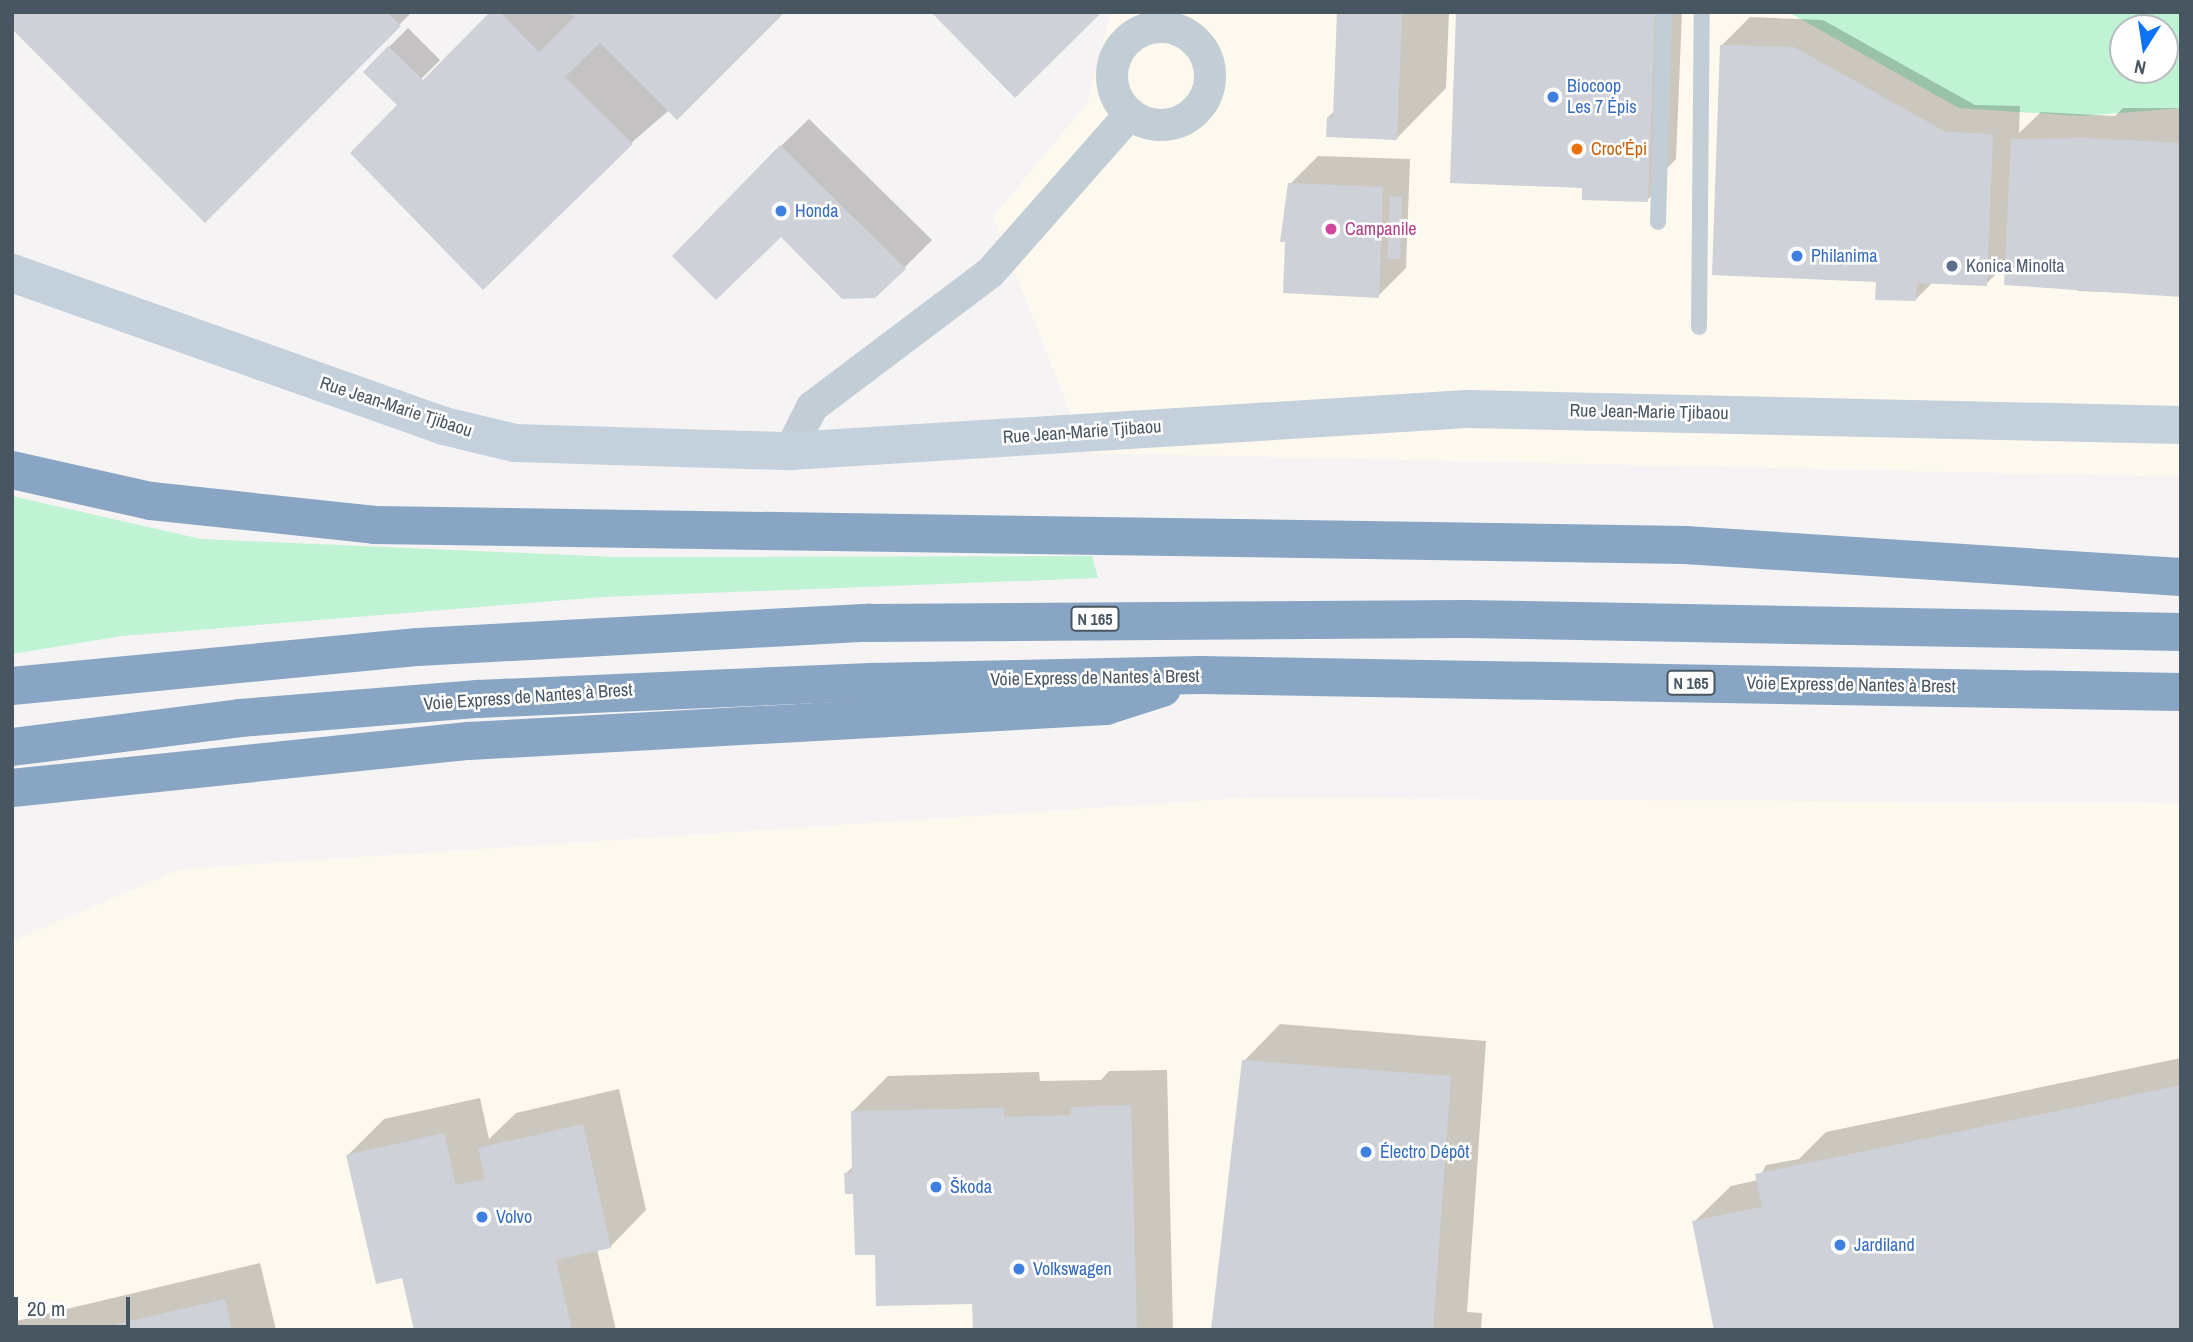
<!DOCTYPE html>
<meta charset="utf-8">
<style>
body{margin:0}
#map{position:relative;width:2193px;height:1342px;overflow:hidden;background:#f5f3f3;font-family:"Archivo Narrow",sans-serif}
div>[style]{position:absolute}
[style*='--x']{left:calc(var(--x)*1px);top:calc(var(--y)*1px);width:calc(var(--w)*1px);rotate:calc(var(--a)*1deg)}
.commercial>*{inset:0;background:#fef9ee}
.green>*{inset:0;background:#c0f3d4}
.shadow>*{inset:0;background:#0003}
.building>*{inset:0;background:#ced1d8}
.lane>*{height:16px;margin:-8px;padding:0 8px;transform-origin:8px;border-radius:8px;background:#c3cdd5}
.street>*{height:32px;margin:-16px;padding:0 16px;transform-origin:16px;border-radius:16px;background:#c3cdd5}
.street>.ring{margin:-16px;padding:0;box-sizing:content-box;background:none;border:32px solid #c3cdd5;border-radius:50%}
.secondary>*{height:38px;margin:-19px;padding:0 19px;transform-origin:19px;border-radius:19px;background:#c4d0dc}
.highway>*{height:38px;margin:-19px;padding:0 19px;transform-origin:19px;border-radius:19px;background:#88a5c4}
.dots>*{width:19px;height:19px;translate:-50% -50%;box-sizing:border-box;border:4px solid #fff;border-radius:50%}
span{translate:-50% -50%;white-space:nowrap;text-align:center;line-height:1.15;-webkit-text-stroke:5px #fff;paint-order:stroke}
.shield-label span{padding:2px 5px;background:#fff;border:2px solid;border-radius:5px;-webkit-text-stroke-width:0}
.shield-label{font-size:16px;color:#485662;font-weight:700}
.shop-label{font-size:18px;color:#366cbe}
.left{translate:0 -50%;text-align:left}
.food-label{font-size:18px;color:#c56008}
.hotel-label{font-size:18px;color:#b23c85}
.service-label{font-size:18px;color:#4e5e75}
.street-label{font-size:18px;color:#485662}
.frame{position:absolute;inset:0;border:14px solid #485662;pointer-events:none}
.north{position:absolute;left:2109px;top:14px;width:70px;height:70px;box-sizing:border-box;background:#fff;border:2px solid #b6bbc0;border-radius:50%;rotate:192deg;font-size:19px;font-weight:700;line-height:28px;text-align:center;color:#485662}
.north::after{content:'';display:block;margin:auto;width:24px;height:32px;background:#0e73f3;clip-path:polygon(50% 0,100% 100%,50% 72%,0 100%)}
.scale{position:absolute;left:14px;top:1297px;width:116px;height:32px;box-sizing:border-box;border:4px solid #485662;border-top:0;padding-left:9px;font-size:21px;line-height:24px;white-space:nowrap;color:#485662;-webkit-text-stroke:5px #fff;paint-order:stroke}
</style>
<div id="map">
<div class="commercial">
<i style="clip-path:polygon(1111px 12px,1788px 12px,1959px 108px,2082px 116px,2181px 108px,2181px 477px,1086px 453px,993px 217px,1087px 104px)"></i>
<i style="clip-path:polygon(1241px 798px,2181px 803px,2181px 1330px,12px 1330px,12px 941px,181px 869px)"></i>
</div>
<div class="green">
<i style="clip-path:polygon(evenodd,1788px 12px,2181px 12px,2181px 108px,2082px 116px,1959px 108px,1788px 12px,2123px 28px,2165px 28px,2165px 70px,2123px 70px,2123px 28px)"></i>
<i style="clip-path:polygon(12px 496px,201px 539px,615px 557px,1092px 556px,1098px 578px,603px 597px,122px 636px,12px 654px)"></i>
</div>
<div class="shadow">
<i style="clip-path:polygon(12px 12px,412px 12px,241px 185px)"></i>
<i style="clip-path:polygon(493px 12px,783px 12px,631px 143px)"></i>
<i style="clip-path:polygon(1338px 12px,1449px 12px,1446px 88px,1397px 138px,1328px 117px,1335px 111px)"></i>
<i style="clip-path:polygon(1458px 12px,1682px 12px,1676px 159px,1658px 178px,1657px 191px,1647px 200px,1583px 189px)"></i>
<i style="clip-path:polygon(1750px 17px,1823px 20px,1975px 105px,2020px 106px,2019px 133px,2041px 112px,2115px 116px,2123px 108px,2181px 108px,2181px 295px,2079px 291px,2007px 263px,1986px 284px,1933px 282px,1915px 300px,1877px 280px,1722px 45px)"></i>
<i style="clip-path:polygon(408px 28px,440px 60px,397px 103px,365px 71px)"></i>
<i style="clip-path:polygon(809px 119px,932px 240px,904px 268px,781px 235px,781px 146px)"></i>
<i style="clip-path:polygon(1318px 156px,1410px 159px,1406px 268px,1378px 296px,1290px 184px)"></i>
<i style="clip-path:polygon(1280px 1024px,1486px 1041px,1467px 1312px,1482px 1313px,1481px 1330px,1212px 1330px,1244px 1061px)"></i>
<i style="clip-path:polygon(2181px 1058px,2181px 1330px,1694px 1222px,1731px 1186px,1758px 1180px,1766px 1165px,1799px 1159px,1826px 1132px)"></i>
<i style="clip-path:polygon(1167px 1070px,1173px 1330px,975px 1330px,974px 1302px,877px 1253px,846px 1173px,854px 1166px,852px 1112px,888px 1076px,1039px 1072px,1040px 1081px,1101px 1080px,1109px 1071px)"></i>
<i style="clip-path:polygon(619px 1089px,646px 1210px,610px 1247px,597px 1249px,616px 1330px,416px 1330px,404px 1276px,348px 1155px,384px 1119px,480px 1098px,489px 1139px,516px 1113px)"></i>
<i style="clip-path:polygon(260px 1263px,276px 1330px,12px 1330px,12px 1322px)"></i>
</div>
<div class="building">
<i style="clip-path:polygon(12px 12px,387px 12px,401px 26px,205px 223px,12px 29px)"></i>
<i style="clip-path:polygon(490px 12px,500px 12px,539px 52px,574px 17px,570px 12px,785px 12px,677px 120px,600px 43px,565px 77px,633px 144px,483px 290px,350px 153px,397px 105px,363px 72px,388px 46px,423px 80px)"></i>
<i style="clip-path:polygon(931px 12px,1096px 12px,1099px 15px,1015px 98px)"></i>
<i style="clip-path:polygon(1337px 12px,1402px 12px,1397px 140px,1326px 137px,1327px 117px,1333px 117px)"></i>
<i style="clip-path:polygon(1456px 12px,1655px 12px,1648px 202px,1582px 200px,1582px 188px,1450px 183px)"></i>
<i style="clip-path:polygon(1720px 45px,1794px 47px,1946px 132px,1993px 134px,1987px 286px,1917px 283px,1916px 301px,1875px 300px,1876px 282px,1712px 275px)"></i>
<i style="clip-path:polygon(2086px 138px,2181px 143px,2181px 297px,2004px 285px,2011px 139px)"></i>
<i style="clip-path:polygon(780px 145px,906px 269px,875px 298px,842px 299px,781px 237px,716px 300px,672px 256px)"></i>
<i style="clip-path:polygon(1288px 183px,1383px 187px,1379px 298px,1283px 293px,1285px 242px,1280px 242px)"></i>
<i style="clip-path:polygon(1390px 196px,1402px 197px,1400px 259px,1387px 259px)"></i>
<i style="clip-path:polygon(1242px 1060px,1451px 1076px,1433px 1330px,1211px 1330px)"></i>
<i style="clip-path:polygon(2181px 1085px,2181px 1330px,1714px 1330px,1692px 1221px,1762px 1207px,1755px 1174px)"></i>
<i style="clip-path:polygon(1131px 1105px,1137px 1330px,973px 1330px,972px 1304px,876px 1306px,875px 1255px,855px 1255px,853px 1194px,845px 1194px,844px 1173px,852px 1173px,851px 1111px,1004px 1108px,1004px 1117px,1071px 1115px,1071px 1107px)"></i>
<i style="clip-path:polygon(583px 1124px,611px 1248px,556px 1260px,572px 1330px,414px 1330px,402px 1278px,376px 1284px,346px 1155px,444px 1133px,456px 1185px,485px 1179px,478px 1148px)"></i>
<i style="clip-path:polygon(225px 1299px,232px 1330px,96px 1330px,96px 1329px)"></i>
</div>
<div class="lane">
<i style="--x:1658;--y:222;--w:210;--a:-88.4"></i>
<i style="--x:1699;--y:327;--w:315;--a:-89.5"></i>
</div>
<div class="street">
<i class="ring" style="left:1112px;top:27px;width:66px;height:66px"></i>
<i style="--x:790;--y:451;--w:49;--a:-63.4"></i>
<i style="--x:812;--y:407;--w:223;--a:-37"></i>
<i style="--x:990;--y:273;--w:212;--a:-48.6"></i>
</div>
<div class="secondary">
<i style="--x:12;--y:273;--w:458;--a:19.5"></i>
<i style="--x:444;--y:426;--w:73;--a:13.5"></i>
<i style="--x:515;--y:443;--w:275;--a:1.7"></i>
<i style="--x:790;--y:451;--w:678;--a:-3.55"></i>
<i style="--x:1467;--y:409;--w:714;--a:1.28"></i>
</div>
<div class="highway">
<i style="--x:12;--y:470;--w:142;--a:12.6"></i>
<i style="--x:151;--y:501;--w:225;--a:6.1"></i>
<i style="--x:375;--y:525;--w:1310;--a:0.87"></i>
<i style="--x:1685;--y:545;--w:497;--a:3.7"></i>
<i style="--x:12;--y:686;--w:408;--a:-5.5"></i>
<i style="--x:418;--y:647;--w:451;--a:-3.1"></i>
<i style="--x:868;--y:623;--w:597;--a:-0.38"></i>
<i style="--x:1465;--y:619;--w:716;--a:1.04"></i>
<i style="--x:12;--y:747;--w:230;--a:-7.2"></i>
<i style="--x:240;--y:718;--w:239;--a:-4.6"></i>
<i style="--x:478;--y:699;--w:393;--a:-2.5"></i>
<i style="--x:871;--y:682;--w:329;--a:-1.2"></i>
<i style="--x:1200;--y:675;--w:981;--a:0.99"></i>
<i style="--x:12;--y:788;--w:459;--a:-5.9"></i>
<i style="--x:469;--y:741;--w:638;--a:-3.14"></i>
<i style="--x:1106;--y:706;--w:59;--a:-17.8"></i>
</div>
<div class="dots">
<i style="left:1553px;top:97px;background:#3f7fe0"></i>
<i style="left:1577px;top:149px;background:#e8710a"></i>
<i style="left:781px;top:211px;background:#3f7fe0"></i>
<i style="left:1331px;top:229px;background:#d1479c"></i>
<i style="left:1797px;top:256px;background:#3f7fe0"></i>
<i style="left:1952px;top:266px;background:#5c6f8a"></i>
<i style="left:1366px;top:1152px;background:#3f7fe0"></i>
<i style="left:936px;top:1187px;background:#3f7fe0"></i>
<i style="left:482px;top:1217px;background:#3f7fe0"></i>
<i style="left:1840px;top:1245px;background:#3f7fe0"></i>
<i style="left:1019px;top:1269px;background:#3f7fe0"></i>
</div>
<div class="shield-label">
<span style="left:1095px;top:619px">N 165</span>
<span style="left:1691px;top:683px">N 165</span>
</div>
<div class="shop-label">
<span class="left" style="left:1567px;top:97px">Biocoop<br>Les 7 Épis</span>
<span class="left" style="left:795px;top:211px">Honda</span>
<span class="left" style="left:1811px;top:256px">Philanima</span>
<span class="left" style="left:1380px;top:1152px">Électro Dépôt</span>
<span class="left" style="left:950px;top:1187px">Škoda</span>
<span class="left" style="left:496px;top:1217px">Volvo</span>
<span class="left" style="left:1854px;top:1245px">Jardiland</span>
<span class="left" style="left:1033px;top:1269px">Volkswagen</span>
</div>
<div class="food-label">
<span class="left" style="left:1591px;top:149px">Croc'Épi</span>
</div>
<div class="hotel-label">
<span class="left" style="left:1345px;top:229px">Campanile</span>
</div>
<div class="service-label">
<span class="left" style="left:1966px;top:266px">Konica Minolta</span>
</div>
<div class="street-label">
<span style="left:396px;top:407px;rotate:18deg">Rue Jean-Marie Tjibaou</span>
<span style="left:1649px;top:412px;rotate:1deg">Rue Jean-Marie Tjibaou</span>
<span style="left:1082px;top:432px;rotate:-4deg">Rue Jean-Marie Tjibaou</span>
<span style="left:1095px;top:678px;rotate:-1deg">Voie Express de Nantes à Brest</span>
<span style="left:1851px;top:685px;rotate:1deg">Voie Express de Nantes à Brest</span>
<span style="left:528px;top:697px;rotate:-4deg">Voie Express de Nantes à Brest</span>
</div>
<div class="frame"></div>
<div class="north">N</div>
<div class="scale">20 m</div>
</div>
